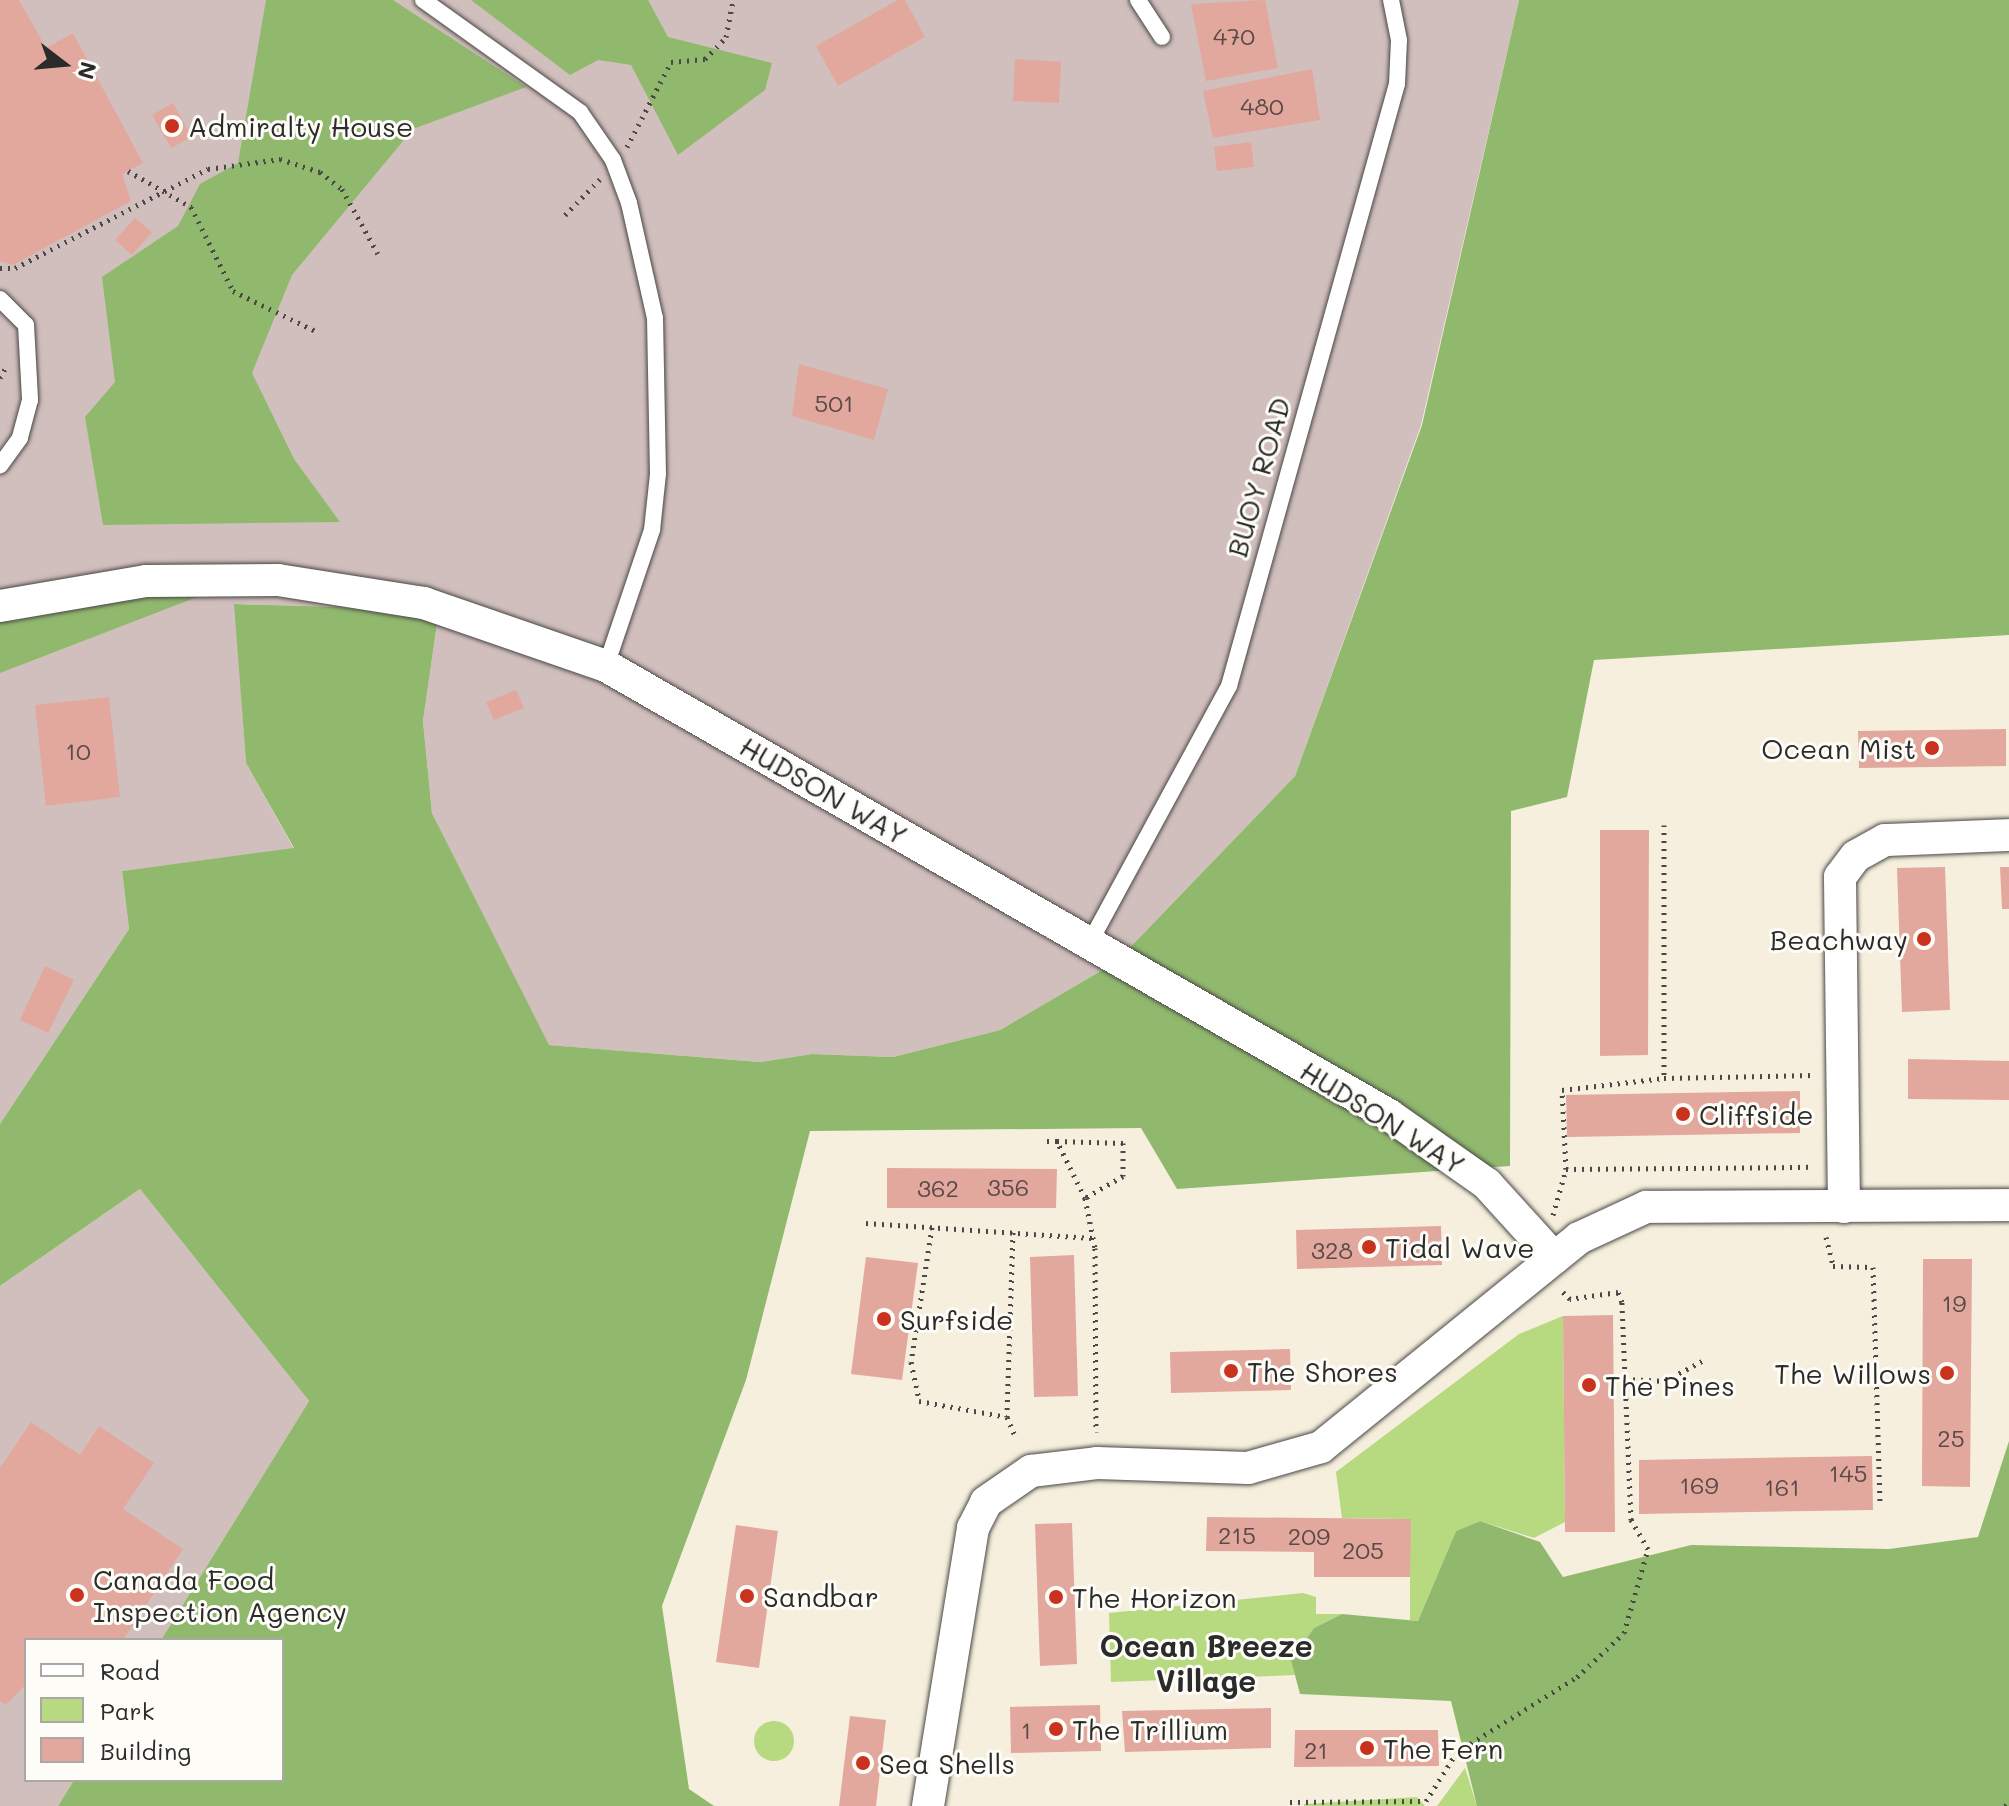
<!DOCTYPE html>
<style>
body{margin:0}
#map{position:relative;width:2009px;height:1806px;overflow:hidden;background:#f6efdd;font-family:Mali,sans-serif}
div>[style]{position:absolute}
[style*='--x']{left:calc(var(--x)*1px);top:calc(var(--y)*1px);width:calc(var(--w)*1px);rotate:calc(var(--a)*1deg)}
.industrial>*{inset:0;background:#d1bfbd}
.green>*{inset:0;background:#b7d980}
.round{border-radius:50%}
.forest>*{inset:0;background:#91b96e}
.building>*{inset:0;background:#e2a89d}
.path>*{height:5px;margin-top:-2.5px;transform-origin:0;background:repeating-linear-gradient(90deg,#494846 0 2px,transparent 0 8px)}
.roads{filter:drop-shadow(0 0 2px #494846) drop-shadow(0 0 2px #494846)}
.service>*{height:16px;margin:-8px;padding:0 8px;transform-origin:8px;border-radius:8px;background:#fff}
.minor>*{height:32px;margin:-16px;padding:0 16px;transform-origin:16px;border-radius:16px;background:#fff}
.dots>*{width:22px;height:22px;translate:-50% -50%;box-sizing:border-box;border:4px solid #fdfcf7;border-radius:50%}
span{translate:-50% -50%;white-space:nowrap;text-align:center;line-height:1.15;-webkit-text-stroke:6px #fdfcf7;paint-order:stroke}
.number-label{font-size:24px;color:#594a48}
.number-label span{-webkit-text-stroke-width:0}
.poi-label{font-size:28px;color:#2b2b2b}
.left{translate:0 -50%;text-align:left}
.right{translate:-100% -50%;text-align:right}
.street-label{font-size:28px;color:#2b2b2b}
.neighbourhood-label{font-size:30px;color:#2b2b2b;font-weight:700}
.legend{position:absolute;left:24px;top:1638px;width:260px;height:144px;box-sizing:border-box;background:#fdfcf7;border:2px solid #a9a8a5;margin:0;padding:10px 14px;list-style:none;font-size:24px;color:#2b2b2b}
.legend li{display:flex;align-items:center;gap:16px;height:40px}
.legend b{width:40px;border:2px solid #a9a8a5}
.north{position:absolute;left:24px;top:24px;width:80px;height:80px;-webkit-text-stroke:6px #fdfcf7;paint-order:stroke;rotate:106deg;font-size:22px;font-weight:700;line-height:32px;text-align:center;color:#2b2b2b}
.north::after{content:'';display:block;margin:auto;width:28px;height:36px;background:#2b2b2b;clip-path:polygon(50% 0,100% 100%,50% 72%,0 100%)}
</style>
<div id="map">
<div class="industrial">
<i style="clip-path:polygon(0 0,1519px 0,1421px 425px,1295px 776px,1116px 962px,1000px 1030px,893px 1057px,812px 1054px,760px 1062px,548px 1045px,432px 813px,423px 721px,439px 610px,235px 604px,246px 763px,294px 849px,122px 871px,129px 929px,0 1124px)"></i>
<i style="clip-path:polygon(140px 1189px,309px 1401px,161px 1640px,26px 1640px,26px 1780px,74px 1780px,58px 1806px,0 1806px,0 1286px)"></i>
</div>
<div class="green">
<i style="clip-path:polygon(1563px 1316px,1565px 1522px,1534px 1538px,1480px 1521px,1456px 1531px,1418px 1621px,1410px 1620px,1410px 1519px,1342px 1518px,1336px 1472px,1519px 1334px)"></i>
<i style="clip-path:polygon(1303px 1593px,1316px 1597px,1316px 1614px,1342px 1614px,1314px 1628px,1292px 1660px,1295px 1675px,1111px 1682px,1109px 1613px)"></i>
<i class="round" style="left:754px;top:1721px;width:40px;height:40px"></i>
<i style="clip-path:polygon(1465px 1768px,1477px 1806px,1437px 1806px)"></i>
<i style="clip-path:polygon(1417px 1797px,1425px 1806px,1304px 1806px,1304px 1804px)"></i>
</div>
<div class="forest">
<i style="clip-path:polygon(266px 0,393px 0,526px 87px,413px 129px,292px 275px,252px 373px,294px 459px,340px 522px,103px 525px,85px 417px,115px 382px,102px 277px,178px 226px,200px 184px,238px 163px)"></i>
<i style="clip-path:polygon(471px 0,648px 0,668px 37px,772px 63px,765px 90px,678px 155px,631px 65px,598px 60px,570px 75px)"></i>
<i style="clip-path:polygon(1519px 0,2009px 0,2009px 635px,1594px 660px,1567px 797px,1511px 811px,1510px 1166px,1177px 1189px,1141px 1128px,810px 1131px,746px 1380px,662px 1606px,689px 1789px,714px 1806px,58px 1806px,74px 1780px,282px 1780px,282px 1640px,161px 1640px,309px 1401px,140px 1189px,0 1286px,0 1124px,129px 929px,122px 871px,294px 848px,246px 763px,234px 604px,439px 610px,423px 721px,432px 813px,549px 1045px,760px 1062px,812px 1054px,893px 1057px,1000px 1030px,1116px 962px,1295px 776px,1422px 425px)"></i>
<i style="clip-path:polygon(244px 579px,0 673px,0 609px)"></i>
<i style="clip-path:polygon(2009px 1441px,2009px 1806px,1477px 1806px,1451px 1701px,1300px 1694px,1291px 1660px,1314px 1628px,1342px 1614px,1418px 1621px,1456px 1531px,1480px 1521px,1540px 1542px,1563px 1577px,1691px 1545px,1889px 1549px,1978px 1537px)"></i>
</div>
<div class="building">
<i style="clip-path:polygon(0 0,19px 0,46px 48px,73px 33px,143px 163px,122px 174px,131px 201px,13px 265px,0 261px)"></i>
<i style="clip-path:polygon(898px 0,905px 0,925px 37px,838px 86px,816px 46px)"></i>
<i style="clip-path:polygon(1265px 0,1278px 68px,1206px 81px,1191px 4px)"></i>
<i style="clip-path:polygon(1015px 59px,1061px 62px,1059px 103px,1013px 101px)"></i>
<i style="clip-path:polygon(1312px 69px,1320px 120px,1213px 138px,1203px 91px)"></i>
<i style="clip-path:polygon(173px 103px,192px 137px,171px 148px,152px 115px)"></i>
<i style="clip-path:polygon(1251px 142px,1254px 167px,1217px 171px,1214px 147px)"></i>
<i style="clip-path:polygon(135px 218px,152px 232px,132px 255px,115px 240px)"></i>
<i style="clip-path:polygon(799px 364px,888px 389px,874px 440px,792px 416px)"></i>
<i style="clip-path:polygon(516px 690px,524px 708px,494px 720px,486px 702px)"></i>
<i style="clip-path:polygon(109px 697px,120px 797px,46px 806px,35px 705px)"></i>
<i style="clip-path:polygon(2006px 729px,2006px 766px,1859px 768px,1858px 731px)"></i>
<i style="clip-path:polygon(1600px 830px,1649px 830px,1648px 1055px,1600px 1056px)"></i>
<i style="clip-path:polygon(1945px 867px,1950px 1010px,1902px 1012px,1897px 868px)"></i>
<i style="clip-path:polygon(2000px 867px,2009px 867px,2009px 909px,2002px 909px)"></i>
<i style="clip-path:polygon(45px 966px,74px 980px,48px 1033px,20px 1020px)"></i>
<i style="clip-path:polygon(1908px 1059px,2009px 1061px,2009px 1100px,1908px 1099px)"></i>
<i style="clip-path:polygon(1800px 1091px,1800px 1133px,1567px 1137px,1566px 1095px)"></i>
<i style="clip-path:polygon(887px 1168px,1057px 1169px,1056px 1208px,887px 1208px)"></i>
<i style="clip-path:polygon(1441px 1226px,1442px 1265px,1297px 1269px,1296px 1230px)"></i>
<i style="clip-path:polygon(1074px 1255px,1078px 1396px,1034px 1397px,1030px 1257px)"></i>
<i style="clip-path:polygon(866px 1257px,918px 1263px,902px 1380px,851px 1374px)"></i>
<i style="clip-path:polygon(1923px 1259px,1972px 1259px,1970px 1487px,1922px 1486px)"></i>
<i style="clip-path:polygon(1613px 1315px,1615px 1532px,1565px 1532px,1563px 1316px)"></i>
<i style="clip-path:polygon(1290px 1349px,1291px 1390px,1171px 1393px,1170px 1352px)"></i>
<i style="clip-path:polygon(31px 1422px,80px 1455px,99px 1426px,154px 1463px,123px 1509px,183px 1549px,123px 1640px,26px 1640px,26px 1684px,6px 1705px,0 1701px,0 1468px)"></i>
<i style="clip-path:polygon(1872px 1456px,1873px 1510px,1639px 1514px,1639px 1460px)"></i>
<i style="clip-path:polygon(1207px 1517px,1411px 1519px,1410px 1577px,1314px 1577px,1314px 1552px,1206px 1551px)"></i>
<i style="clip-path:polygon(1072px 1523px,1077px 1664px,1040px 1666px,1035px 1524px)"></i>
<i style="clip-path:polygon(736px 1525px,778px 1531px,759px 1668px,716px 1662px)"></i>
<i style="clip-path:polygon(1100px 1705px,1101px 1751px,1011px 1753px,1010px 1707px)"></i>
<i style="clip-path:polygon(1271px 1708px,1271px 1748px,1125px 1752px,1122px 1711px)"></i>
<i style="clip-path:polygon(850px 1716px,886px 1720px,876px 1806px,839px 1806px)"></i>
<i style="clip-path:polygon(1295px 1730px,1438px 1730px,1439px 1766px,1294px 1767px)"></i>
</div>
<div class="path">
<i style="--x:627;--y:147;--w:96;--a:-62.6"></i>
<i style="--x:671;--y:62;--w:34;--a:-5"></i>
<i style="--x:705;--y:59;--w:30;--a:-46"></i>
<i style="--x:726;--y:37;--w:38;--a:-79"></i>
<i style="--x:128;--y:171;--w:73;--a:29.7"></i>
<i style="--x:191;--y:207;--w:94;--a:63.4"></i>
<i style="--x:233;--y:291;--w:94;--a:25.8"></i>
<i style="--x:565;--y:215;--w:50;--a:-45.8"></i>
<i style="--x:0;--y:268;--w:15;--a:0"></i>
<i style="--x:15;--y:268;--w:217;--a:-27.2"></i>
<i style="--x:208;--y:169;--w:73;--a:-7.9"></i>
<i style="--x:280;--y:159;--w:42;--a:18"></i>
<i style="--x:320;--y:172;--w:28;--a:38"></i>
<i style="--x:342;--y:189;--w:74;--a:61"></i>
<i style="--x:0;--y:378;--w:13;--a:-61"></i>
<i style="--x:1664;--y:825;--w:253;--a:90"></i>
<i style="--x:1047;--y:1141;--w:10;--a:0"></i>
<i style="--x:1057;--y:1141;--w:66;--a:1.7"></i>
<i style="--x:1123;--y:1143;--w:33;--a:90"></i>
<i style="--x:1123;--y:1176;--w:44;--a:149.9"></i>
<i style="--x:1085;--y:1198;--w:64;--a:-116.2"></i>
<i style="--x:1566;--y:1169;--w:246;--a:-0.5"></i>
<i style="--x:1085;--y:1198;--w:51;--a:78.7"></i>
<i style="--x:1095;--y:1248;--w:184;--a:89.7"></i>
<i style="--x:1553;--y:1215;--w:48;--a:-74.2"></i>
<i style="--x:1566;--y:1169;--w:79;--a:-92.9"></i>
<i style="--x:1562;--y:1090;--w:103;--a:-6.7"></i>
<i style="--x:1664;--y:1078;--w:150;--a:-1.1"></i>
<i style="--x:866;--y:1223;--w:227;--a:3.8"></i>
<i style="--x:932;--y:1227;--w:137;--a:98.8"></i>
<i style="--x:911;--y:1362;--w:40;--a:78"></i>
<i style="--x:919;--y:1401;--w:89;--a:10.3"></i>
<i style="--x:1013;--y:1232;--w:185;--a:91.9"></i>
<i style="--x:1007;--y:1417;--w:23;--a:67"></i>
<i style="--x:1826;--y:1237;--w:30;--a:76"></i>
<i style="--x:1833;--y:1266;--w:40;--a:1.4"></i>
<i style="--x:1873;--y:1267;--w:237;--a:88.3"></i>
<i style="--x:1625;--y:1379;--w:40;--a:2.9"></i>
<i style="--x:1665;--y:1381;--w:44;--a:-28.3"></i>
<i style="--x:1290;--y:1802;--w:136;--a:-0.4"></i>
<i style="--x:1426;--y:1801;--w:58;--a:-57.7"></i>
<i style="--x:1457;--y:1752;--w:142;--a:-32"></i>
<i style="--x:1577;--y:1677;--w:64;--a:-43.1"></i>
<i style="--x:1624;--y:1633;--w:87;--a:-74.1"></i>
<i style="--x:1648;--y:1549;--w:34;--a:-120"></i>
<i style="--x:1631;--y:1520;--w:218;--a:-92.4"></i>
<i style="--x:1622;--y:1302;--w:11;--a:-112"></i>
<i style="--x:1618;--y:1292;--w:49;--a:171.7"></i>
<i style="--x:1570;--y:1299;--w:14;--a:-135"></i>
<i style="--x:2005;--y:1806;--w:5;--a:-37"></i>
</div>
<div class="roads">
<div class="service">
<i style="--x:423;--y:0;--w:193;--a:35.5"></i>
<i style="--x:580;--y:112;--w:58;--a:55.5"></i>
<i style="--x:613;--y:160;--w:46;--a:69.6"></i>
<i style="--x:629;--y:203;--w:118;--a:77.3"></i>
<i style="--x:655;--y:318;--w:156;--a:88.9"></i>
<i style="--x:658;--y:474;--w:56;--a:96.1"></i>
<i style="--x:652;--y:530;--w:144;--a:108.7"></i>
<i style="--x:1138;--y:0;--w:44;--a:57"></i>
<i style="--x:0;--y:299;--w:37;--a:45"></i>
<i style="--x:26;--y:325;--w:75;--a:86.9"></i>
<i style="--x:30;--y:400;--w:39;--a:105"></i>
<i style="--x:20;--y:438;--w:34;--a:126"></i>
<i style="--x:1090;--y:942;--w:291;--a:-61.5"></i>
<i style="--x:1229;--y:686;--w:625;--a:-74.41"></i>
<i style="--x:1397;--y:84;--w:44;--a:-87.4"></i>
<i style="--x:1399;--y:40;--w:41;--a:-101.3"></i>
</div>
<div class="minor">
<i style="--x:0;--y:606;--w:148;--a:-9.7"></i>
<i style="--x:146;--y:581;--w:132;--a:-0.4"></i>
<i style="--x:278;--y:580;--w:148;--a:9"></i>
<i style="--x:424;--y:603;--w:193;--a:19.1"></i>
<i style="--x:606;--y:666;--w:903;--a:29.83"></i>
<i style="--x:1389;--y:1115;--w:120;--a:35.1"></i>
<i style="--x:1487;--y:1184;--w:100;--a:47.8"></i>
<i style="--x:1844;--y:1207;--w:330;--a:-90.7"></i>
<i style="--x:1840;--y:877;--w:26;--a:-53"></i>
<i style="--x:1856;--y:856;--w:33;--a:-29"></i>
<i style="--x:1885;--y:840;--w:124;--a:-2.3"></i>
<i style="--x:928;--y:1806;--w:282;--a:-80.8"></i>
<i style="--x:973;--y:1528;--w:29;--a:-63"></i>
<i style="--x:986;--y:1502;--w:55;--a:-34.6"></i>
<i style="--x:1031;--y:1471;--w:66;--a:-6.9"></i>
<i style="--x:1097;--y:1463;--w:151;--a:1.9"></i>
<i style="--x:1248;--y:1468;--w:76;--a:-16"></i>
<i style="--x:1321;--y:1447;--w:332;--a:-39"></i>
<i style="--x:1579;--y:1238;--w:74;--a:-24.8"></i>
<i style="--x:1646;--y:1207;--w:363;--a:-0.3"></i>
</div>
</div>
<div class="dots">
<i style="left:172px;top:126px;background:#c8321e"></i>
<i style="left:1932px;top:748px;background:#c8321e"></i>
<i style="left:1924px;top:939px;background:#c8321e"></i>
<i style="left:1683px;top:1114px;background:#c8321e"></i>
<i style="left:1369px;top:1247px;background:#c8321e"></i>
<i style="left:884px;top:1319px;background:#c8321e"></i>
<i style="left:1231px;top:1371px;background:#c8321e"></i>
<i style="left:1947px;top:1373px;background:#c8321e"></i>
<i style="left:1589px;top:1385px;background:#c8321e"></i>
<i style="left:77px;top:1595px;background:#c8321e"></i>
<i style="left:747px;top:1596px;background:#c8321e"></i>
<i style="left:1056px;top:1597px;background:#c8321e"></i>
<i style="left:1056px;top:1729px;background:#c8321e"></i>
<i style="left:1367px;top:1748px;background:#c8321e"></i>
<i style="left:863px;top:1763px;background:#c8321e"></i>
</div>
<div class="number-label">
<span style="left:1234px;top:36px">470</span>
<span style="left:1262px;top:106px">480</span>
<span style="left:834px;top:403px">501</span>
<span style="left:78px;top:751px">10</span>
<span style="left:1008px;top:1187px">356</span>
<span style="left:938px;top:1188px">362</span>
<span style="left:1332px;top:1250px">328</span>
<span style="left:1954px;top:1303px">19</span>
<span style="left:1951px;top:1438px">25</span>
<span style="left:1848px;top:1473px">145</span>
<span style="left:1699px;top:1485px">169</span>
<span style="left:1782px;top:1487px">161</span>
<span style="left:1237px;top:1535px">215</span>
<span style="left:1309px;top:1536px">209</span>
<span style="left:1363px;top:1550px">205</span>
<span style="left:1026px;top:1730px">1</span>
<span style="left:1316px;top:1750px">21</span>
</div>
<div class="poi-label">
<span class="left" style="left:188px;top:126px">Admiralty House</span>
<span class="right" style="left:1916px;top:748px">Ocean Mist</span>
<span class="right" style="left:1908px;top:939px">Beachway</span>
<span class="left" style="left:1699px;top:1114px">Cliffside</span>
<span class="left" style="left:1385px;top:1247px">Tidal Wave</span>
<span class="left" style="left:900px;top:1319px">Surfside</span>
<span class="left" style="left:1247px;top:1371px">The Shores</span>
<span class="right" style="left:1931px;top:1373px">The Willows</span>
<span class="left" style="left:1605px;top:1385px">The Pines</span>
<span class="left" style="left:93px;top:1595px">Canada Food<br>Inspection Agency</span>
<span class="left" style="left:763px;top:1596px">Sandbar</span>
<span class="left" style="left:1072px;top:1597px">The Horizon</span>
<span class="left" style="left:1072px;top:1729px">The Trillium</span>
<span class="left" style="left:1383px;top:1748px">The Fern</span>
<span class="left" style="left:879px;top:1763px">Sea Shells</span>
</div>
<div class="street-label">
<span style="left:1258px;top:477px;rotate:-74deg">BUOY ROAD</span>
<span style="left:824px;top:790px;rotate:30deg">HUDSON WAY</span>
<span style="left:1383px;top:1117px;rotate:32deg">HUDSON WAY</span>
</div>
<div class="neighbourhood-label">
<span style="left:1206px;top:1662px">Ocean Breeze<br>Village</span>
</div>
<ul class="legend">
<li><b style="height:10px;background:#fff"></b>Road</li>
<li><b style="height:22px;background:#b7d980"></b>Park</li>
<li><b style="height:22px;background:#e2a89d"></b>Building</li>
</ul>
<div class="north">N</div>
</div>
